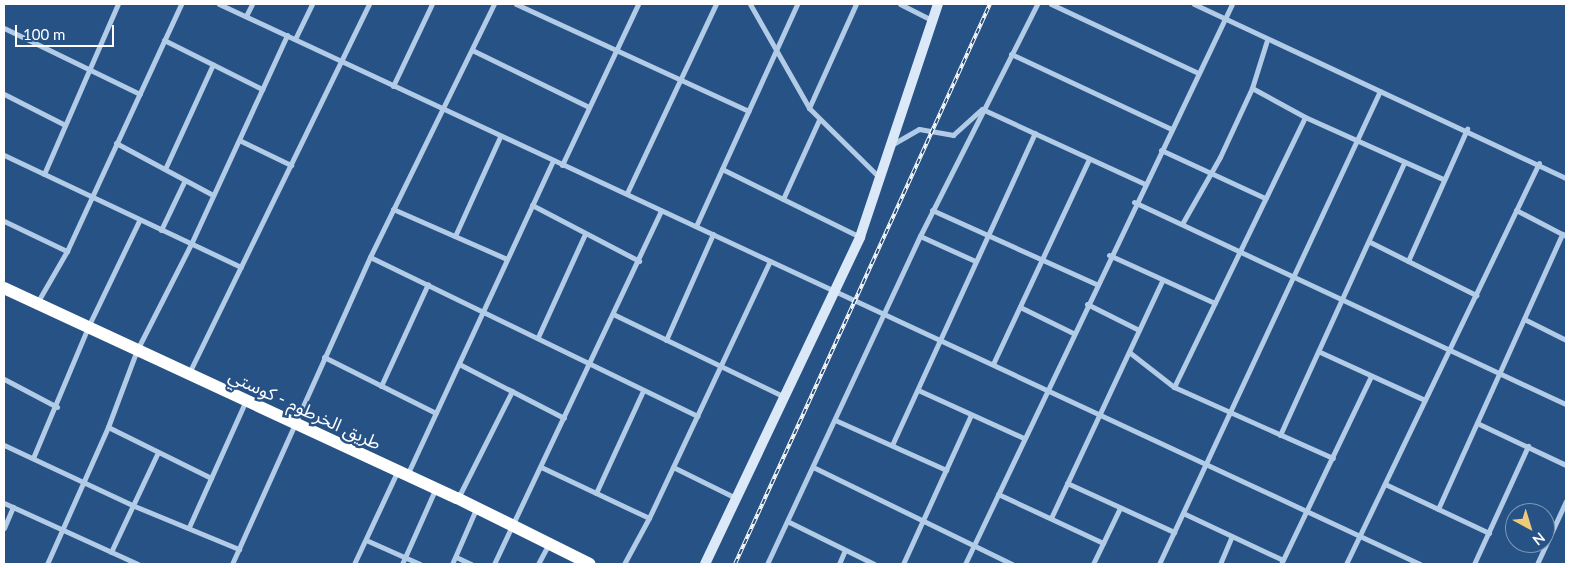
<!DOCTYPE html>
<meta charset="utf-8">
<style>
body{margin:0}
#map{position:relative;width:1570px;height:568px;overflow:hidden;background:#275285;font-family:Lato,"Noto Sans Arabic",sans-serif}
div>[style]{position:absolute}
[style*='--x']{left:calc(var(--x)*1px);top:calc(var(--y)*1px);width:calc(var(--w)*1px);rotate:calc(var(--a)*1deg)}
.street>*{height:5px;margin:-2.5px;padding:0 2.5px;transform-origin:2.5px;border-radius:2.5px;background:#b2cbe7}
.secondary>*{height:10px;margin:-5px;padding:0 5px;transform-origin:5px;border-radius:5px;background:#dbe8f7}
.highway>*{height:12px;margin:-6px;padding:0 6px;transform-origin:6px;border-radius:6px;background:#fff}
.rail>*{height:4px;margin-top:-2px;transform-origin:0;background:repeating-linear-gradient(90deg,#275285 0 5.5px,#fff 0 11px);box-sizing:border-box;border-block:1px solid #fff}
span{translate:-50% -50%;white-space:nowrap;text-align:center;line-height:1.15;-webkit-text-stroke:5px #275285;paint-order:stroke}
.street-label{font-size:18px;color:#fff}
.frame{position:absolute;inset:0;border:5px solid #fff;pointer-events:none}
.north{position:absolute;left:1505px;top:503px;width:50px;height:50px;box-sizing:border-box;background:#275285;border:1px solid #7d97b6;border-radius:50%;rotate:141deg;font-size:14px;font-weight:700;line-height:20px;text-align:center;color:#fff}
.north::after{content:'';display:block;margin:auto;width:18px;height:22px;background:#f0cb77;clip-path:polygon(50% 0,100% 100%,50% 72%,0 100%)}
.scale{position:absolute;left:15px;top:25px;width:99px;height:22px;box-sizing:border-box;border:2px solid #fff;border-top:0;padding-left:6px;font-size:15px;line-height:18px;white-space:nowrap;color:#fff;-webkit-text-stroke:4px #275285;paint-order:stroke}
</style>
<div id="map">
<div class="street">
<i style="--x:219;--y:4;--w:1325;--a:25"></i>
<i style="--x:516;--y:4;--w:256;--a:24.7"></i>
<i style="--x:750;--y:4;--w:120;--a:60.4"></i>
<i style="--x:809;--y:108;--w:101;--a:44.6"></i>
<i style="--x:900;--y:4;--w:36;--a:27"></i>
<i style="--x:1051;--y:4;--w:162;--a:25.1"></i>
<i style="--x:1194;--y:4;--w:411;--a:25.1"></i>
<i style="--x:246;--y:16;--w:13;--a:-63"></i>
<i style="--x:4;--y:28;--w:151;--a:25.9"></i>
<i style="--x:295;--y:39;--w:39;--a:-64"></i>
<i style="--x:164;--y:40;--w:110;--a:26.6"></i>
<i style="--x:472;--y:50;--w:130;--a:26"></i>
<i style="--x:1011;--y:54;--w:177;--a:25.1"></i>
<i style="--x:393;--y:86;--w:91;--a:-64.6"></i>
<i style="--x:1252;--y:88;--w:60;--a:28.7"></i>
<i style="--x:1305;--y:117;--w:151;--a:24.2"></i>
<i style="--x:4;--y:94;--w:68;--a:26.9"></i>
<i style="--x:809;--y:108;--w:114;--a:-65.7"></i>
<i style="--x:239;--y:140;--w:58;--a:25.7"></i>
<i style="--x:116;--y:143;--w:110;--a:28.2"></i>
<i style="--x:893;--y:144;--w:30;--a:-30"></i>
<i style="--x:919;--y:129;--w:35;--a:10"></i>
<i style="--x:953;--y:135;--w:39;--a:-42"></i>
<i style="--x:982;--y:109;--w:177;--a:24.7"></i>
<i style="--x:1161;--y:150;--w:115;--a:24.8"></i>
<i style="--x:4;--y:155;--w:262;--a:25.3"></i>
<i style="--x:562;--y:165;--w:178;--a:-64.7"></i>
<i style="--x:165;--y:169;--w:115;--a:-65.4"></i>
<i style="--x:722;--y:169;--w:154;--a:26.2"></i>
<i style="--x:44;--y:174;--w:185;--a:-66.5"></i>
<i style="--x:627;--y:193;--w:209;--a:-64.8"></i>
<i style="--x:783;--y:199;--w:87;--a:-65.5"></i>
<i style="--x:1134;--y:202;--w:477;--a:25.1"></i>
<i style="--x:532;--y:205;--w:121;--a:27.6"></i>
<i style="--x:393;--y:209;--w:124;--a:23.7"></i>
<i style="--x:932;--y:210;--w:180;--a:24.3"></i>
<i style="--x:1516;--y:210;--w:56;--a:27.5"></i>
<i style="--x:4;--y:221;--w:70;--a:25.5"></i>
<i style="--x:1182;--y:224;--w:77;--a:-60.4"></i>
<i style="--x:1220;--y:157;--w:76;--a:-65.1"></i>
<i style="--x:1252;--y:88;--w:50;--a:-72.6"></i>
<i style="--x:696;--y:226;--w:244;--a:-65.5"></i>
<i style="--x:161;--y:230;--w:55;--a:-64.4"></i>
<i style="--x:455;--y:236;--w:109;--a:-65.6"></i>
<i style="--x:920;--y:236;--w:60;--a:24.4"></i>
<i style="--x:1370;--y:242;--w:119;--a:26.6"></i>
<i style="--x:1109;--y:255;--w:116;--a:24.4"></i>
<i style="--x:370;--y:257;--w:364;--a:25.9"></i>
<i style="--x:1408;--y:261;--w:145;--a:-65.9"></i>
<i style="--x:37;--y:303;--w:60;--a:-60"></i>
<i style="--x:67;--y:251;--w:272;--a:-65.2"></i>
<i style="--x:1087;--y:304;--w:58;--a:26.6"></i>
<i style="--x:1020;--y:307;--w:59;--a:26.1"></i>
<i style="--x:613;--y:314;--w:189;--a:25.8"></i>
<i style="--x:1524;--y:319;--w:47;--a:26.6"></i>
<i style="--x:538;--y:337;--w:113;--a:-65.5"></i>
<i style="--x:666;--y:340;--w:116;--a:-66.1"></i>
<i style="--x:1129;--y:352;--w:57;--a:37.9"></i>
<i style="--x:1174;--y:387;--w:174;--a:24.1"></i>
<i style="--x:1320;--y:352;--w:115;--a:24.6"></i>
<i style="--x:324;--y:357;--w:125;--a:26.6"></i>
<i style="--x:459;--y:364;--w:118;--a:27.2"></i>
<i style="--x:993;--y:364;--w:226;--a:-64.9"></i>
<i style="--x:189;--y:373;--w:411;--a:-64"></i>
<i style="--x:4;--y:379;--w:60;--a:27.8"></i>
<i style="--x:381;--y:386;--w:112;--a:-65.3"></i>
<i style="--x:1174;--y:387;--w:300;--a:-64.1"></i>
<i style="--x:918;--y:390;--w:116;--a:24.4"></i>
<i style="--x:835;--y:420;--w:122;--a:24.2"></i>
<i style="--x:1477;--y:423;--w:98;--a:25.3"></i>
<i style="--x:108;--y:427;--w:115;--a:26.3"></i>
<i style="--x:1280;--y:435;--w:299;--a:-65.5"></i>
<i style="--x:4;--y:445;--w:141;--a:25.1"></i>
<i style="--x:132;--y:505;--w:116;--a:22.4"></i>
<i style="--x:892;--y:445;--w:343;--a:-65.4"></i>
<i style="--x:33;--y:458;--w:142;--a:-67.2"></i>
<i style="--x:88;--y:327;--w:118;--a:-64.3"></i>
<i style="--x:541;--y:467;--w:119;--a:25.3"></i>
<i style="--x:673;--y:467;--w:70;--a:26.2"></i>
<i style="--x:815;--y:468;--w:219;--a:26"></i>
<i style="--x:408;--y:473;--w:345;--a:-65.1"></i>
<i style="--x:1067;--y:483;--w:118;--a:24.6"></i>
<i style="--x:1385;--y:484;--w:115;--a:25.2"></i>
<i style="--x:596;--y:493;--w:112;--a:-65.3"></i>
<i style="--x:998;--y:494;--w:116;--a:25"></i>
<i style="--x:458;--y:498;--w:120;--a:-63.2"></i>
<i style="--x:4;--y:503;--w:147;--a:24.5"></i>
<i style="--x:1438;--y:509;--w:302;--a:-65.7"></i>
<i style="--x:1183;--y:513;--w:110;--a:25.2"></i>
<i style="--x:1051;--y:518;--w:262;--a:-64.9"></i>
<i style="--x:789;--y:522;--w:95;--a:26.3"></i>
<i style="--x:189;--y:527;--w:139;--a:-65.8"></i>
<i style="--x:4;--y:528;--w:23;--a:-67"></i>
<i style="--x:366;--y:540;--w:59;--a:24"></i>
<i style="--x:111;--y:552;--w:110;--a:-64.8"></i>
<i style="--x:456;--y:557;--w:17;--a:25"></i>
<i style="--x:47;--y:564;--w:150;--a:-66"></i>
<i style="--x:108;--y:427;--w:82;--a:-69.4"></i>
<i style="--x:137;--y:350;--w:119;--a:-63"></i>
<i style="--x:191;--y:244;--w:230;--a:-65.3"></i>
<i style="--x:232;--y:564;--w:337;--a:-65.8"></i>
<i style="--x:370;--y:257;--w:282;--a:-63.9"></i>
<i style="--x:354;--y:564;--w:102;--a:-64.9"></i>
<i style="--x:402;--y:564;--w:81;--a:-66"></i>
<i style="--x:452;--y:564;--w:60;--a:-66.4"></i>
<i style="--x:494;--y:564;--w:391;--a:-64.7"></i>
<i style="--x:538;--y:564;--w:21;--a:-62"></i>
<i style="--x:624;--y:564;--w:52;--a:-61.5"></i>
<i style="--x:649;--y:518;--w:284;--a:-64.8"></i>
<i style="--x:767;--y:564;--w:362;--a:-65"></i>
<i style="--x:920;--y:236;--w:260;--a:-63.2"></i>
<i style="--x:839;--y:564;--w:15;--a:-67"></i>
<i style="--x:903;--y:564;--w:164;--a:-65.5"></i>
<i style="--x:965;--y:564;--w:620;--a:-64.51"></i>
<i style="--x:1093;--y:564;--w:62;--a:-64.3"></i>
<i style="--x:1159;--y:564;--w:522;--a:-64.96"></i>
<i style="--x:1220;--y:564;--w:30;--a:-67"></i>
<i style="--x:1281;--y:564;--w:208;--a:-64.4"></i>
<i style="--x:1346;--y:564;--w:445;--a:-64.3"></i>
<i style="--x:1474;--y:564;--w:130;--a:-65.4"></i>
<i style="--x:1537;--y:564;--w:69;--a:-65.3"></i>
</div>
<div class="secondary">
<i style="--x:705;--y:564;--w:362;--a:-64.6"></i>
<i style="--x:860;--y:237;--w:246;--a:-71.5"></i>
</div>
<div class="highway">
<i style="--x:4;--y:288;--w:499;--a:24.9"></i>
<i style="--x:457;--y:498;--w:148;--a:26.4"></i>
</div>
<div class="rail">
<i style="--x:735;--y:564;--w:615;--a:-65.52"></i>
</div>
<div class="street-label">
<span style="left:305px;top:409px;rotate:25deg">طريق الخرطوم - كوستي</span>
</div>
<div class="frame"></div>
<div class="north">N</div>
<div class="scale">100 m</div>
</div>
